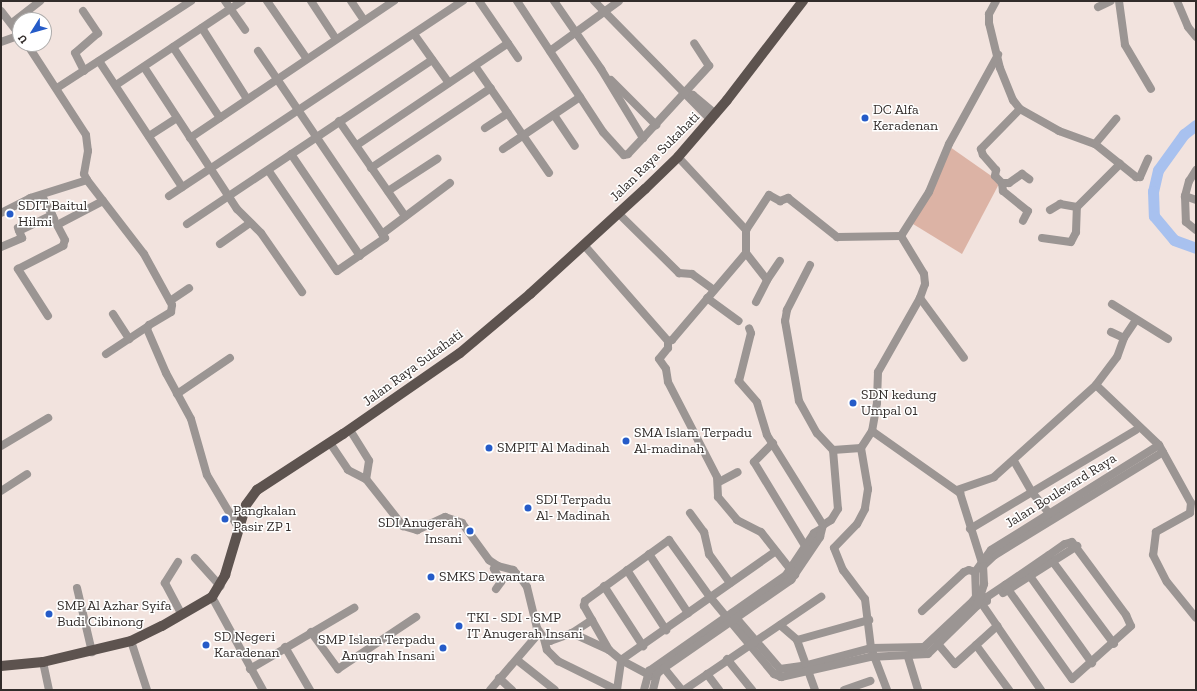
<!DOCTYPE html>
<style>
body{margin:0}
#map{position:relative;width:1197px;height:691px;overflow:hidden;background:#f2e3de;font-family:"Zilla Slab",serif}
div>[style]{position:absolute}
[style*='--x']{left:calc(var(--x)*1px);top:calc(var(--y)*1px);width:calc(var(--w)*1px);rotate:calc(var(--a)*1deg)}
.green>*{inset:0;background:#dcb3a5}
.river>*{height:11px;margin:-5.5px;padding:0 5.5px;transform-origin:5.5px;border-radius:5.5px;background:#a8c1ef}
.minor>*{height:8px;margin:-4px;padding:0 4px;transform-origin:4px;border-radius:4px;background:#9b9593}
.major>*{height:10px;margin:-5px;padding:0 5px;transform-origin:5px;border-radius:5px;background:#5d534f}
.dots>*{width:11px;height:11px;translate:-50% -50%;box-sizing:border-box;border:2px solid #fff;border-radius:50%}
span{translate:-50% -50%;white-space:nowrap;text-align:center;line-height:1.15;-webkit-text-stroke:3px #fff;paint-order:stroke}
.poi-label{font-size:14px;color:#322c2a}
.left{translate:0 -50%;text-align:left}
.right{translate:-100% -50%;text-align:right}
.street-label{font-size:14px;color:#322c2a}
.frame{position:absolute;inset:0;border:2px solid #322c2a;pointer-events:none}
.north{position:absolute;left:12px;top:12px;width:40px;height:40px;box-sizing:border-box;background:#fff;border:1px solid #adabaa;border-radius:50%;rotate:233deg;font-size:11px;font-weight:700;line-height:16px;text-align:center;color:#322c2a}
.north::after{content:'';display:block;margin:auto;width:14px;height:18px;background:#255bc8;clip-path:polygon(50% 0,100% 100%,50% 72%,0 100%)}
</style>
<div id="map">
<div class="green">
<i style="clip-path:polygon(950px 147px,1000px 182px,962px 254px,913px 224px)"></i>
</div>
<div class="river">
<i style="--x:1196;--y:125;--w:15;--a:143"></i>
<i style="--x:1184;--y:134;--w:44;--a:125.8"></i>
<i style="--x:1158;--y:170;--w:22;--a:103"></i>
<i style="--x:1153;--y:191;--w:25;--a:88"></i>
<i style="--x:1154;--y:216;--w:31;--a:50"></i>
<i style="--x:1174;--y:240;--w:23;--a:20"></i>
</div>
<div class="minor">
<i style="--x:225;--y:1;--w:35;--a:55"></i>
<i style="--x:267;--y:1;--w:70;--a:55.4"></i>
<i style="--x:311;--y:1;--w:45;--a:56.7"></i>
<i style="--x:351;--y:1;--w:23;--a:56"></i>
<i style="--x:479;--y:1;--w:69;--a:55.6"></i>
<i style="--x:517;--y:1;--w:157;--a:56.7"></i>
<i style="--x:603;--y:132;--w:31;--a:48"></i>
<i style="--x:624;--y:155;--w:4;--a:-14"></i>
<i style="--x:628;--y:154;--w:22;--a:-47"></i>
<i style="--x:643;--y:138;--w:98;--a:-47.5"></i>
<i style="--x:709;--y:66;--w:27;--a:-123"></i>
<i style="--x:554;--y:1;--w:83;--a:55.3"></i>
<i style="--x:601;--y:69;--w:81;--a:58.7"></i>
<i style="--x:594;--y:1;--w:167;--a:45.5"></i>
<i style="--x:996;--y:1;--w:15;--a:118"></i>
<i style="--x:989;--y:14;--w:9;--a:90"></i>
<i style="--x:989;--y:23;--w:46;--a:76.3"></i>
<i style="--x:1000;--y:68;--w:35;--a:68"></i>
<i style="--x:1013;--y:100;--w:11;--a:52"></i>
<i style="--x:1020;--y:109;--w:45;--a:29.4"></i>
<i style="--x:1059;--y:131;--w:38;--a:20"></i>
<i style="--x:1095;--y:144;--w:53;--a:38.8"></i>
<i style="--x:1136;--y:177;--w:4;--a:0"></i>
<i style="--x:1140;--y:177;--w:20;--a:-66"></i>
<i style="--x:1119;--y:1;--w:44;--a:82.2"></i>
<i style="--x:1125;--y:45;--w:51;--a:59.4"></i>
<i style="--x:1177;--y:1;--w:28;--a:67"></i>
<i style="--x:1188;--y:27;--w:13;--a:51"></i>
<i style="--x:1098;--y:7;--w:14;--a:-25"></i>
<i style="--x:1;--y:11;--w:31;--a:52"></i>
<i style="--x:83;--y:11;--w:27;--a:56"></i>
<i style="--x:98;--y:33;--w:30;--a:139"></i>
<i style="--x:75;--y:53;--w:20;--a:63"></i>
<i style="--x:12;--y:23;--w:36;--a:-38"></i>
<i style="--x:202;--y:28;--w:84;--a:57.6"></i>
<i style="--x:414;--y:34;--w:60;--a:54.5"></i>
<i style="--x:1;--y:42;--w:20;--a:-20"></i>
<i style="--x:27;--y:44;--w:108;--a:57"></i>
<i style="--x:86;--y:135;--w:16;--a:83"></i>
<i style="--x:88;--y:151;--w:23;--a:100"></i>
<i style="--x:84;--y:174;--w:7;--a:63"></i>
<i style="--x:87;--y:180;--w:93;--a:52.4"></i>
<i style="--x:144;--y:254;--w:58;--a:61.2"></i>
<i style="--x:172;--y:305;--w:7;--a:98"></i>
<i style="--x:171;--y:312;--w:26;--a:149"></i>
<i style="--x:149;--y:325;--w:4;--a:117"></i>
<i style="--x:147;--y:329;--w:48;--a:66.6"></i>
<i style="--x:166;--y:373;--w:52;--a:61.5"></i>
<i style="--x:191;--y:419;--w:58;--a:74.1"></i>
<i style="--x:207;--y:475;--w:63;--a:59.3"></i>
<i style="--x:173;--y:47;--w:85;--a:56.5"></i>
<i style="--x:258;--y:51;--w:226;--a:55.8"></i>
<i style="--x:385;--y:238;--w:58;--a:145.5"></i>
<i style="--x:337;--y:271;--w:122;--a:-124.3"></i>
<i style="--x:550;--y:51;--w:85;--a:-35.9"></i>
<i style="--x:99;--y:61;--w:151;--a:56.6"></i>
<i style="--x:475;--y:66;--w:130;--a:55.3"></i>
<i style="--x:144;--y:67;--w:170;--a:56.8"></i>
<i style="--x:237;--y:209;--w:34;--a:45"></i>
<i style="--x:261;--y:233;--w:72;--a:55.2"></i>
<i style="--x:611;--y:80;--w:64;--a:45"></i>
<i style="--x:116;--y:85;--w:151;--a:-33.7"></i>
<i style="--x:57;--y:88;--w:160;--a:-33"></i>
<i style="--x:685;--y:93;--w:8;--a:14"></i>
<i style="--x:693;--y:95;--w:30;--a:40"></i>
<i style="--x:1020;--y:109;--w:56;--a:134.3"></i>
<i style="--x:981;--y:149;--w:6;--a:72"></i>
<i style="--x:983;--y:155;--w:20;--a:49"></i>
<i style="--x:996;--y:170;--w:6;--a:99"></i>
<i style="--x:995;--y:176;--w:10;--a:45"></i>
<i style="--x:1002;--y:183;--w:8;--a:83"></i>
<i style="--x:1003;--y:191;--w:32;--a:39"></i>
<i style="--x:1028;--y:211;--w:11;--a:117"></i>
<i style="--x:554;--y:115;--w:37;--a:56"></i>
<i style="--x:339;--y:121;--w:116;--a:55.2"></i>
<i style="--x:485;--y:128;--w:27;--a:-33"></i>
<i style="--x:149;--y:136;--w:33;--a:-33"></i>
<i style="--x:190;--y:138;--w:246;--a:-33.9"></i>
<i style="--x:1095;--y:144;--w:33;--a:-50"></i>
<i style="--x:357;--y:145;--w:182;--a:-34"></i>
<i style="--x:503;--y:149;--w:93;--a:-34"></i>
<i style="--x:291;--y:154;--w:123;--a:55.9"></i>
<i style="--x:678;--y:157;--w:100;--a:47"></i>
<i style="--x:371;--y:168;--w:144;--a:-33.7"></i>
<i style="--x:1196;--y:170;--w:13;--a:122"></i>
<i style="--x:1189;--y:181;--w:16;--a:105"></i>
<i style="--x:1185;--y:196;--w:26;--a:88"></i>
<i style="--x:1186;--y:222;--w:13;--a:39"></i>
<i style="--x:1002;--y:183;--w:7;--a:0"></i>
<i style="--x:1009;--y:183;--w:16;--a:-35"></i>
<i style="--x:1022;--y:174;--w:9;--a:36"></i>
<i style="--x:388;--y:191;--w:59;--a:-33.1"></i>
<i style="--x:169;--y:196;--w:353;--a:-33.6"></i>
<i style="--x:1185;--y:196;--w:12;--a:20"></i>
<i style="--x:43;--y:198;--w:24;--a:62"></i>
<i style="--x:1050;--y:210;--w:12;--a:-31"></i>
<i style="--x:1060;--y:204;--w:17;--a:10"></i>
<i style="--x:1;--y:213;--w:33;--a:-27"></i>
<i style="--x:30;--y:198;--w:60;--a:-17.5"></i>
<i style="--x:618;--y:213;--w:86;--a:44.5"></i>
<i style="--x:679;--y:273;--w:13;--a:4"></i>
<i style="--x:692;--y:274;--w:27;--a:36"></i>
<i style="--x:187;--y:224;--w:295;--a:-33.8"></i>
<i style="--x:19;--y:231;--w:37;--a:-26"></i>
<i style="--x:382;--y:234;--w:85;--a:-36.9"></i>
<i style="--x:901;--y:236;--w:52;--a:-57.5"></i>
<i style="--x:929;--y:192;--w:52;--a:-67.4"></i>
<i style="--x:949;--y:144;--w:102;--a:-61.2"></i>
<i style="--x:1042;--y:238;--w:29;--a:8"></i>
<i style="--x:1071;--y:242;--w:11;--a:-63"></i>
<i style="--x:1076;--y:232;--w:25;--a:-88"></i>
<i style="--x:1077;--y:207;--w:61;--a:-45"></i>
<i style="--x:220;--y:244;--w:37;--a:-35"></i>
<i style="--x:584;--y:245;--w:128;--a:48.8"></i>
<i style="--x:668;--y:341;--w:4;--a:-14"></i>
<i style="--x:672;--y:340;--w:114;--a:-49.6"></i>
<i style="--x:746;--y:253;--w:23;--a:-90"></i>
<i style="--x:746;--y:230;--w:42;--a:-56.7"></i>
<i style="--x:769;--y:195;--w:13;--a:29"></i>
<i style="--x:780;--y:201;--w:9;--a:-21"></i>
<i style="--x:788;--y:198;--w:63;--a:38.5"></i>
<i style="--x:837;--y:237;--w:64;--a:-0.9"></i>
<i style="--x:901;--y:236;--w:44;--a:58.8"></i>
<i style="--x:924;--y:274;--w:10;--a:84"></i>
<i style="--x:925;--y:284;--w:15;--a:110"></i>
<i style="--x:920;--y:298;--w:85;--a:119.6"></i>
<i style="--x:878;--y:372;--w:31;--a:92"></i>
<i style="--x:877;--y:403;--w:28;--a:100"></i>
<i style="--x:872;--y:431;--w:108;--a:35.2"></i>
<i style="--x:960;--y:493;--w:77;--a:72.5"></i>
<i style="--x:1;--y:247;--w:23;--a:-23"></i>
<i style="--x:22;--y:238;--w:11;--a:-112"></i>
<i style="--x:746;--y:253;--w:34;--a:52"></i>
<i style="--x:767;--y:280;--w:23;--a:-56"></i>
<i style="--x:810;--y:265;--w:51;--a:117.1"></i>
<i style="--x:787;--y:310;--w:11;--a:100"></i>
<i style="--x:785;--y:321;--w:81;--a:80.1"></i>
<i style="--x:799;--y:401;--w:37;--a:61"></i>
<i style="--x:817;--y:433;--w:23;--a:47"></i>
<i style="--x:833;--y:450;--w:59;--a:85.2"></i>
<i style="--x:838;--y:509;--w:13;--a:122"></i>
<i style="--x:831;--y:520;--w:9;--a:148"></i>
<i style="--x:707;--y:298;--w:39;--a:36"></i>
<i style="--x:920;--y:298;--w:74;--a:53.7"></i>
<i style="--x:170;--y:301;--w:23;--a:-34"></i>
<i style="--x:756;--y:302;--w:25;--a:-63"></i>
<i style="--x:1112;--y:304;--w:66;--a:32"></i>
<i style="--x:113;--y:314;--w:30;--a:57"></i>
<i style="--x:48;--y:316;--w:56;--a:-122.6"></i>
<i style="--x:18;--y:269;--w:51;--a:-27.1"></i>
<i style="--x:63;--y:246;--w:6;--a:-72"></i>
<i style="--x:65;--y:240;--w:17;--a:-118"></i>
<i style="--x:57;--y:225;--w:52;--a:-27.6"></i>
<i style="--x:1136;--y:320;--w:22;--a:124"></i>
<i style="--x:1124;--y:338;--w:20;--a:110"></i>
<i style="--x:1117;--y:357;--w:35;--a:127"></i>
<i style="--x:1096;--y:385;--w:87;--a:43.6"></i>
<i style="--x:1159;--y:445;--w:66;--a:61.1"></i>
<i style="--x:1191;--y:503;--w:10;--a:96"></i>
<i style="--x:1190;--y:513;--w:39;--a:151"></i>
<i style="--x:1156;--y:532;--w:23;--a:97"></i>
<i style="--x:1153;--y:555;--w:30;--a:63"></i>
<i style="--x:1167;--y:582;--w:46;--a:51.1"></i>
<i style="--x:1111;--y:332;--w:14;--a:25"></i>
<i style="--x:668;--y:341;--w:7;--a:90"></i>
<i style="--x:668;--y:348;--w:14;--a:129"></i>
<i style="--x:659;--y:359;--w:12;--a:55"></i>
<i style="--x:666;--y:369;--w:13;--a:81"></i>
<i style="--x:668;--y:382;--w:107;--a:62.7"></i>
<i style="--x:717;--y:477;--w:20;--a:87"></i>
<i style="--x:718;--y:497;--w:30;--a:50"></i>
<i style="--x:737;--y:520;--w:27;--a:27"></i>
<i style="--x:761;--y:532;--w:55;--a:51.7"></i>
<i style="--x:106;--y:354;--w:49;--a:-33.4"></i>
<i style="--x:177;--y:394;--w:64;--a:-34.2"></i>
<i style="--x:350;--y:430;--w:36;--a:58"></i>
<i style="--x:369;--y:461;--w:18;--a:99"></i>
<i style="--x:330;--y:443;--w:32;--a:56"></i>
<i style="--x:348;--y:470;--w:20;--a:27"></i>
<i style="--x:366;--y:479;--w:60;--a:51.8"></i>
<i style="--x:403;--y:526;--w:15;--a:16"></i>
<i style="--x:417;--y:530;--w:31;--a:-25"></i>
<i style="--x:445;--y:517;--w:18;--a:19"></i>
<i style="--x:462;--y:523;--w:46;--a:53.9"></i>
<i style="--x:489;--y:560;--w:11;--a:34"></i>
<i style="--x:498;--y:566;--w:16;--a:15"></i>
<i style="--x:513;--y:570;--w:10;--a:45"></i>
<i style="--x:520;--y:577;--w:12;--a:55"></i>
<i style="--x:527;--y:587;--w:42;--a:76.3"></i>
<i style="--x:537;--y:628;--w:16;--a:55"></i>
<i style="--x:546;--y:641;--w:4;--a:0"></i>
<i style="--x:550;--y:641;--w:23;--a:-20"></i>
<i style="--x:572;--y:633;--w:24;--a:-33"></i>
<i style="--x:773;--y:443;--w:27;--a:135"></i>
<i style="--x:754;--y:462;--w:98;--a:58.7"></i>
<i style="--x:1;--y:446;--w:55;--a:-30.8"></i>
<i style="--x:861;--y:448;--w:42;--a:80.3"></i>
<i style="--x:868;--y:489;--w:20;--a:99"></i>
<i style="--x:865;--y:509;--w:17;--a:118"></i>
<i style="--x:857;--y:524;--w:33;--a:134"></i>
<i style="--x:834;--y:548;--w:24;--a:68"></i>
<i style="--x:843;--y:570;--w:36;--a:53"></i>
<i style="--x:865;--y:599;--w:49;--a:83"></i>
<i style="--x:871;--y:648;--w:45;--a:69.1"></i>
<i style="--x:833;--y:450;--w:28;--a:-4"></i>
<i style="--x:861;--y:448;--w:20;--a:-57"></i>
<i style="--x:1014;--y:461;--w:34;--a:60"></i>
<i style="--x:1031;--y:491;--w:33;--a:51"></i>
<i style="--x:719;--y:482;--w:21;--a:-28"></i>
<i style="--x:957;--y:490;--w:39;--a:-19"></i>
<i style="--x:994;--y:477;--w:137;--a:-42"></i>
<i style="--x:1;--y:491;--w:31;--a:-33"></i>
<i style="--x:690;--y:513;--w:24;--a:54"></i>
<i style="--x:704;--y:532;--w:23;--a:77"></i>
<i style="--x:709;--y:554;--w:36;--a:54"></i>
<i style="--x:970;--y:529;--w:193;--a:-30.8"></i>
<i style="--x:649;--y:554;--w:71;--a:56.5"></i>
<i style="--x:195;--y:558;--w:38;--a:48"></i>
<i style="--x:1050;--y:558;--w:107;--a:53.3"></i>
<i style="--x:178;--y:562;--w:25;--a:122"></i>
<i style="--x:165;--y:583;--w:36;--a:62"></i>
<i style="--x:983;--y:566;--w:16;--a:-43"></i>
<i style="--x:995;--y:555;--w:197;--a:-31.5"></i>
<i style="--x:627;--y:570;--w:72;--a:57"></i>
<i style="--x:1027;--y:572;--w:112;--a:54.5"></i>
<i style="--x:604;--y:586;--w:72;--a:57"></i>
<i style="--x:77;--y:588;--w:66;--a:76.8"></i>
<i style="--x:496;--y:589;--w:9;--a:-54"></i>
<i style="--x:501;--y:582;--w:15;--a:-118"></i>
<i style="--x:494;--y:569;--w:5;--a:-37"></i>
<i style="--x:1003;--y:593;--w:88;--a:-32.4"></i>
<i style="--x:212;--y:597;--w:106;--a:61.3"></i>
<i style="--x:980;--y:601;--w:108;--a:55.6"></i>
<i style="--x:987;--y:601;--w:4;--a:-90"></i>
<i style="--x:987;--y:597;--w:22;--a:-34"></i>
<i style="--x:1005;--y:585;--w:53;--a:-34.3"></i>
<i style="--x:1049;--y:555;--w:19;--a:-35"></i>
<i style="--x:1065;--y:544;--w:7;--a:-16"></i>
<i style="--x:1072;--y:542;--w:91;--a:53.5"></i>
<i style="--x:1126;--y:615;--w:12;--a:66"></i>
<i style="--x:1131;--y:626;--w:79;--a:138.1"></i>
<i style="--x:1072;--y:679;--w:115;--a:-125.5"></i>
<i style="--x:922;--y:611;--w:57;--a:-42.9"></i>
<i style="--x:964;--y:572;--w:5;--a:-22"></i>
<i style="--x:969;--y:570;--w:6;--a:18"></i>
<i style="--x:732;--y:613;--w:74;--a:49.4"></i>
<i style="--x:780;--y:669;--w:27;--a:-8"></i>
<i style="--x:807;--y:665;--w:66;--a:-14.9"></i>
<i style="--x:871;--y:648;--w:53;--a:-1.1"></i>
<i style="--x:924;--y:647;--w:67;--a:-43.2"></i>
<i style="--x:973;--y:601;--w:5;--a:-53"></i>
<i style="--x:976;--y:597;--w:25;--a:-92"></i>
<i style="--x:975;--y:572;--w:27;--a:-54"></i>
<i style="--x:991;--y:550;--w:198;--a:-32"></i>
<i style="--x:780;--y:625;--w:23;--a:41"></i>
<i style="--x:797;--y:640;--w:53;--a:70.2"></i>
<i style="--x:311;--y:632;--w:46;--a:53.9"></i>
<i style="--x:338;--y:669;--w:94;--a:-33.7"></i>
<i style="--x:572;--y:633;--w:41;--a:24.7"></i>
<i style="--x:609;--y:650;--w:16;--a:40"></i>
<i style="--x:621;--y:660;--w:34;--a:28"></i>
<i style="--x:544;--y:639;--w:11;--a:75"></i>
<i style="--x:547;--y:650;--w:16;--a:45"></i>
<i style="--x:558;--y:661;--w:66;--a:26.2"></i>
<i style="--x:797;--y:640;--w:75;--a:-15.5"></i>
<i style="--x:131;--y:641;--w:52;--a:71.9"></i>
<i style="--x:938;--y:644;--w:26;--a:50"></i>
<i style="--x:955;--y:664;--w:57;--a:-42.1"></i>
<i style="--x:976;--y:645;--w:56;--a:53.7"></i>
<i style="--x:285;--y:647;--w:50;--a:59.8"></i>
<i style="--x:609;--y:650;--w:51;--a:-119.6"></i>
<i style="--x:584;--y:606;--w:5;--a:-79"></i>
<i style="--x:585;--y:601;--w:104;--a:-36"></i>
<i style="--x:669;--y:540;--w:70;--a:54.3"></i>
<i style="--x:710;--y:597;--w:100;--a:50.3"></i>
<i style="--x:774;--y:674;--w:8;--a:23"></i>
<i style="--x:781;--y:677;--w:91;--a:-12.7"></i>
<i style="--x:870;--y:657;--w:58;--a:-3"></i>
<i style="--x:928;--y:654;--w:69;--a:-44.4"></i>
<i style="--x:977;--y:606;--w:23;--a:-72"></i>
<i style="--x:984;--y:584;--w:18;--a:-93"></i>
<i style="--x:908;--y:657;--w:34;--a:73"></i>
<i style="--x:727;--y:659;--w:40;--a:51"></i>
<i style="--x:517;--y:660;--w:48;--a:38.3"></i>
<i style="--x:43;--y:662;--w:29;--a:78"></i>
<i style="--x:664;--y:668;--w:28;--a:51"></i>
<i style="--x:250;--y:669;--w:121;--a:-30.4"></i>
<i style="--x:707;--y:674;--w:20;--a:53"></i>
<i style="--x:499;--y:678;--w:18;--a:43"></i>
<i style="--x:490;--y:690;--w:75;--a:-49.3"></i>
<i style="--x:617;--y:690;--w:30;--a:-82"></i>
<i style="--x:621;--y:660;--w:189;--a:-35.1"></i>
<i style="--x:644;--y:690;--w:20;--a:-75"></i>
<i style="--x:649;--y:671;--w:167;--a:-35"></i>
<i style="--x:786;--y:575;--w:50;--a:-56.3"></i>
<i style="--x:814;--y:533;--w:8;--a:-30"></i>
<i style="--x:653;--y:690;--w:16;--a:-76"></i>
<i style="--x:657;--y:674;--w:9;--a:-41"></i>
<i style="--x:664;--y:668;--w:155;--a:-34.7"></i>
<i style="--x:791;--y:580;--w:52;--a:-56"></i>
<i style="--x:820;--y:537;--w:12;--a:-76"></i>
<i style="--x:823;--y:525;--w:106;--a:-121.9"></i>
<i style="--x:767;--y:435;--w:34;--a:-107"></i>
<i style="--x:757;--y:402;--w:28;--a:-131"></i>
<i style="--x:739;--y:381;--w:49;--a:-76"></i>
<i style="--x:751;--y:333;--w:5;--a:-112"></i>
<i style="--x:684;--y:690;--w:166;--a:-34.2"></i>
<i style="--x:844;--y:690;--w:28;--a:-19"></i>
</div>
<div class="major">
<i style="--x:1;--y:666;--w:42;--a:-5.4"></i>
<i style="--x:43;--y:662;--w:90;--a:-13.4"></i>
<i style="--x:131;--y:641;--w:34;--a:-26"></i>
<i style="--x:162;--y:626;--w:58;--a:-30.1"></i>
<i style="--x:212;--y:597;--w:26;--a:-59"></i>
<i style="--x:225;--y:575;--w:73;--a:-73.3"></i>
<i style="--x:246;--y:505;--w:19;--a:-54"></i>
<i style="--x:257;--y:490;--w:103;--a:-33.1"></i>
<i style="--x:343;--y:434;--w:142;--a:-34.7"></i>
<i style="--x:460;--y:353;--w:92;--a:-40.1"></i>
<i style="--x:530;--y:294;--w:156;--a:-42.4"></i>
<i style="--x:645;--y:189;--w:46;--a:-44.1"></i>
<i style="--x:678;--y:157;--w:75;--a:-49.3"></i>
<i style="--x:727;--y:100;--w:125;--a:-52.5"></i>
</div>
<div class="dots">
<i style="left:865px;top:118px;background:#255bc8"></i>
<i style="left:10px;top:214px;background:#255bc8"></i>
<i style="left:853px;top:403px;background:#255bc8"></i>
<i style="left:626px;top:441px;background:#255bc8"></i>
<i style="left:489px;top:448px;background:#255bc8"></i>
<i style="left:528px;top:508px;background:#255bc8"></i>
<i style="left:225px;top:519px;background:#255bc8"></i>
<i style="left:470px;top:531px;background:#255bc8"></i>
<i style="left:431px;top:577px;background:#255bc8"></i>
<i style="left:49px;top:614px;background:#255bc8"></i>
<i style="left:459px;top:626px;background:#255bc8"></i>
<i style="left:206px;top:645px;background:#255bc8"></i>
<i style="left:443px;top:648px;background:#255bc8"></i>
</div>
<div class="poi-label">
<span class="left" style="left:873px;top:118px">DC Alfa<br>Keradenan</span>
<span class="left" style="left:18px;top:214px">SDIT Baitul<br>Hilmi</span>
<span class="left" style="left:861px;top:403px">SDN kedung<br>Umpal 01</span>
<span class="left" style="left:634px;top:441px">SMA Islam Terpadu<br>Al-madinah</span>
<span class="left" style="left:497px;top:448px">SMPIT Al Madinah</span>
<span class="left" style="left:536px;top:508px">SDI Terpadu<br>Al- Madinah</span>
<span class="left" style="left:233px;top:519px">Pangkalan<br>Pasir ZP 1</span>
<span class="right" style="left:462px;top:531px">SDI Anugerah<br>Insani</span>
<span class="left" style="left:439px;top:577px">SMKS Dewantara</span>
<span class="left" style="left:57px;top:614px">SMP Al Azhar Syifa<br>Budi Cibinong</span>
<span class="left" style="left:467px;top:626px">TKI - SDI - SMP<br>IT Anugerah Insani</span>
<span class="left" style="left:214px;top:645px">SD Negeri<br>Karadenan</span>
<span class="right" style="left:435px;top:648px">SMP Islam Terpadu<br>Anugrah Insani</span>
</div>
<div class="street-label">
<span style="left:655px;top:157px;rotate:-45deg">Jalan Raya Sukahati</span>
<span style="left:413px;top:368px;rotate:-36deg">Jalan Raya Sukahati</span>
<span style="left:1061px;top:491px;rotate:-32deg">Jalan Boulevard Raya</span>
</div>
<div class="frame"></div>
<div class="north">U</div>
</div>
